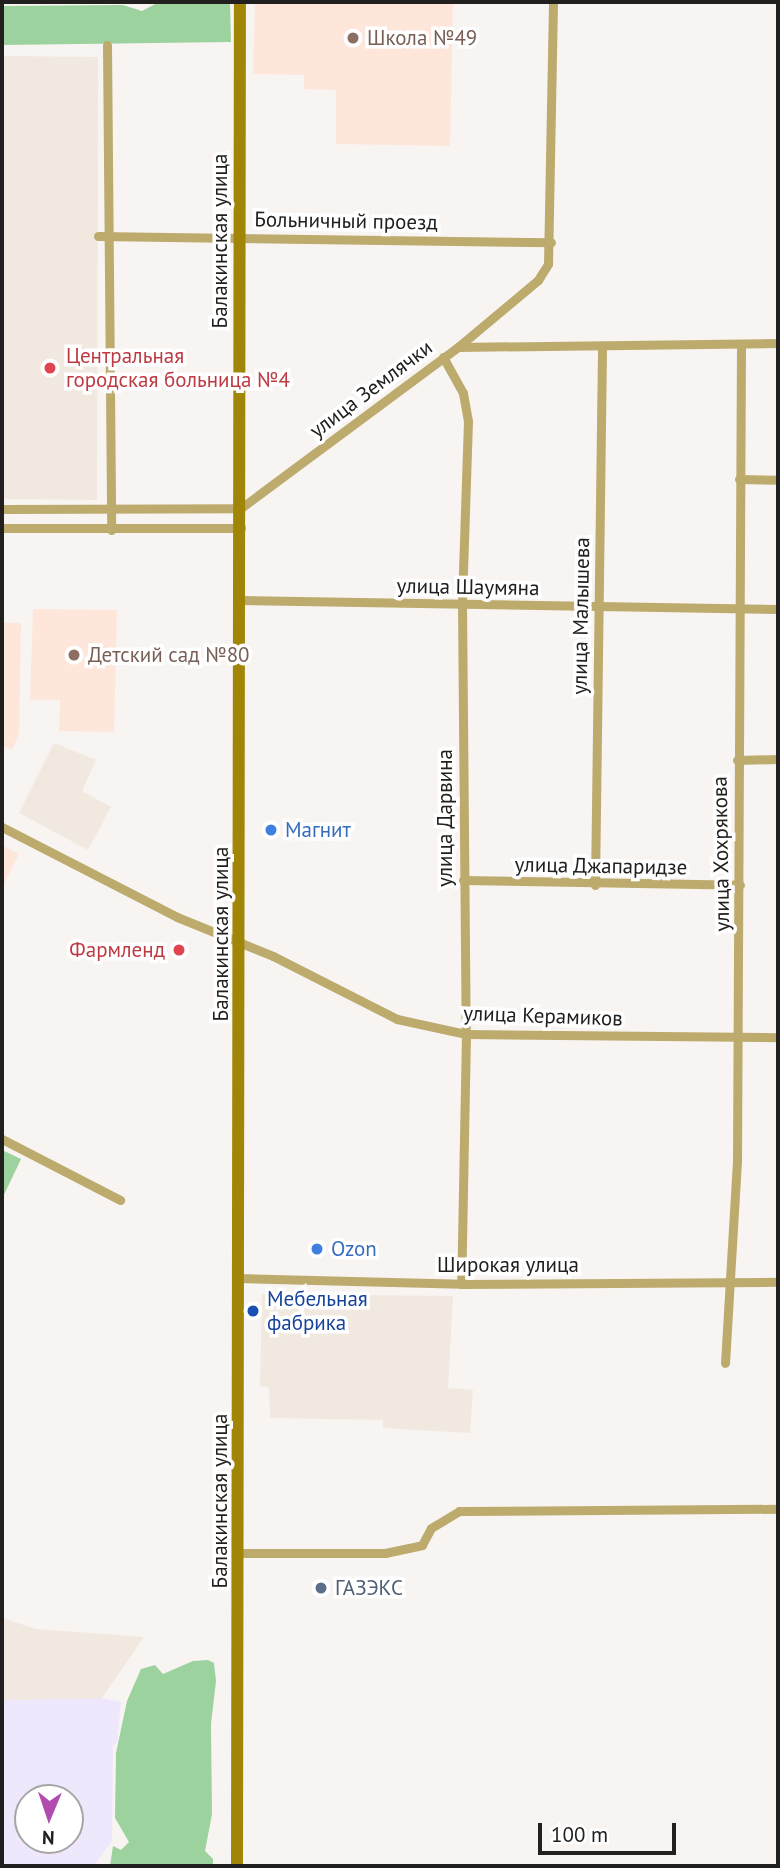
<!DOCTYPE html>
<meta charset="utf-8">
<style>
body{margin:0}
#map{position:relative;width:780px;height:1868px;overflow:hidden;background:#f8f4f2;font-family:"PT Sans",sans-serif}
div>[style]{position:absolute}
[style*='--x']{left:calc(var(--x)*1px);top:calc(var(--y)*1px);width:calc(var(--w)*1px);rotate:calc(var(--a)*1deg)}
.commercial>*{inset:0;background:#efe7fc}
.built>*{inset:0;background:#f1e8e0}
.education>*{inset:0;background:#fee6db}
.green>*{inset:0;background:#9cd29e}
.minor>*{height:9px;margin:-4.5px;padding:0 4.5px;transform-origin:4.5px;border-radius:4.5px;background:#bcab6d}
.secondary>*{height:12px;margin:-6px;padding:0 6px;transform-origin:6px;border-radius:6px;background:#a08507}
.dots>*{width:19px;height:19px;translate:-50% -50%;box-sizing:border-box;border:4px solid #fff;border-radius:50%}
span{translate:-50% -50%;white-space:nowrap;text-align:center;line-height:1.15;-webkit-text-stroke:7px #fff;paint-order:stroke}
.education-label{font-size:21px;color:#785e54}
.left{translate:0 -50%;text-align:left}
.street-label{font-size:21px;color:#21201f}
.health-label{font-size:21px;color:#be3a42}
.right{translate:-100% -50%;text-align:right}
.shop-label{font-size:21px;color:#366cbe}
.transit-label{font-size:21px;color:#164399}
.service-label{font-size:21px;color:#4e5e75}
.frame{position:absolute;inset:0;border:4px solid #21201f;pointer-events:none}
.north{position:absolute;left:14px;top:1784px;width:70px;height:70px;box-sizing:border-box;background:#fff;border:2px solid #a6a6a5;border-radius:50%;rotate:182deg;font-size:19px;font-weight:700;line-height:28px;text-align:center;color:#21201f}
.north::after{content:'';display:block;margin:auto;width:24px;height:32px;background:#b24baf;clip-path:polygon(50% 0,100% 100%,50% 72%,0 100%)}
.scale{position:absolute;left:538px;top:1823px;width:138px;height:32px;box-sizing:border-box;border:4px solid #21201f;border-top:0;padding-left:9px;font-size:21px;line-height:24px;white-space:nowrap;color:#21201f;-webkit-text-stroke:5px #fff;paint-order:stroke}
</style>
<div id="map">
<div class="commercial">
<i style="clip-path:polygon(evenodd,102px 1698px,121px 1702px,117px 1743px,113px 1746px,112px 1841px,94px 1866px,2px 1866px,2px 1700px,102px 1698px,28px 1798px,70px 1798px,70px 1840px,28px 1840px,28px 1798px)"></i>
</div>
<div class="built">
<i style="clip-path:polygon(2px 56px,98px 57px,97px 500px,2px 499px)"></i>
<i style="clip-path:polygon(54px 743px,96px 760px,82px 791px,111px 807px,88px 850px,19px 813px)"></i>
<i style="clip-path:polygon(262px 1294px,453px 1296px,448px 1388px,473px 1390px,470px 1433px,383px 1428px,383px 1420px,270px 1418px,269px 1387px,260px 1386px)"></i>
<i style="clip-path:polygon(2px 1618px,36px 1629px,144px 1637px,102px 1698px,2px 1700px)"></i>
</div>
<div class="education">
<i style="clip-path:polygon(255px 2px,453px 2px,450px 146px,336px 144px,336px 90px,304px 89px,304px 75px,253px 74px)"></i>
<i style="clip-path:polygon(33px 609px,117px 610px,114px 732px,59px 731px,60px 700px,30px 700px)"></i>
<i style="clip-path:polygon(2px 623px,21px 623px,19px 734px,12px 750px,2px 745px)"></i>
<i style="clip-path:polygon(2px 845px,19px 854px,2px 888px)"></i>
</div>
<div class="green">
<i style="clip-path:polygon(159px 2px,230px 2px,231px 42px,2px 45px,2px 6px,123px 5px,142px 11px)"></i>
<i style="clip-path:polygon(2px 1150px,21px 1159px,2px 1199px)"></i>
<i style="clip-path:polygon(208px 1660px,214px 1663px,216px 1681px,211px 1724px,212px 1814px,205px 1851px,213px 1859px,213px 1866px,110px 1866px,113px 1846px,121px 1850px,129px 1842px,115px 1818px,116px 1753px,127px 1701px,141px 1669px,155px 1665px,163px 1674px,193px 1661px)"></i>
</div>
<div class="minor">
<i style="--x:107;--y:45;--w:485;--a:89.5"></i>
<i style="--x:98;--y:236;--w:453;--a:0.8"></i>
<i style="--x:458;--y:347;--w:104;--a:-39.9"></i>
<i style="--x:538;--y:280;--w:19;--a:-58"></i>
<i style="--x:548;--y:264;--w:262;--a:-88.9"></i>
<i style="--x:443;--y:357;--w:41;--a:60.9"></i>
<i style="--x:463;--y:393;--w:28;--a:80"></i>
<i style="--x:468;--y:421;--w:183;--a:91.9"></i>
<i style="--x:462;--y:604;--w:430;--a:89.5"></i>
<i style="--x:466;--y:1034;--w:250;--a:91.1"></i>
<i style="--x:739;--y:479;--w:39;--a:1"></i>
<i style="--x:2;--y:509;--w:239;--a:-0.2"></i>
<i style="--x:241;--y:508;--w:270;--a:-36.6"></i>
<i style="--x:458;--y:347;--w:320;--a:-0.7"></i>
<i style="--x:2;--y:528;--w:239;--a:0"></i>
<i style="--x:241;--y:600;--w:537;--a:0.96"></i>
<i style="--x:737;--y:760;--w:41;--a:-1.4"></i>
<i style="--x:2;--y:827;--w:197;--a:27.2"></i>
<i style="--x:177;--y:917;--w:104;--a:22.1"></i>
<i style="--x:273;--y:956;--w:139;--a:26.9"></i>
<i style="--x:397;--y:1019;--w:71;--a:12.3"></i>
<i style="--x:466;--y:1034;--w:312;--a:0.6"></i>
<i style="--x:463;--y:880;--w:277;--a:1"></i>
<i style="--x:595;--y:885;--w:538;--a:-89.25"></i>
<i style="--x:2;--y:1139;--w:133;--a:27.3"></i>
<i style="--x:238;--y:1278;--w:223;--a:1.5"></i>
<i style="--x:461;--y:1284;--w:317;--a:-0.4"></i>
<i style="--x:725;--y:1363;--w:201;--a:-86.6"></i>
<i style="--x:737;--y:1162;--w:818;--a:-89.72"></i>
<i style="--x:239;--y:1553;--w:146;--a:0"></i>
<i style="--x:385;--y:1553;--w:38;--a:-12"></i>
<i style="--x:422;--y:1545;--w:19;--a:-62"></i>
<i style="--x:431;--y:1528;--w:33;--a:-31"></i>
<i style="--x:459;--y:1511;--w:319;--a:-0.4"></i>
</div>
<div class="secondary">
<i style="--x:237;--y:1866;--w:1864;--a:-89.91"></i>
</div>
<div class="dots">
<i style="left:353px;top:38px;background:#8d6e63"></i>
<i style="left:50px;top:368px;background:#e0444e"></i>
<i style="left:74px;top:655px;background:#8d6e63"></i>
<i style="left:271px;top:830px;background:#3f7fe0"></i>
<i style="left:179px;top:950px;background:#e0444e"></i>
<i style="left:317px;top:1249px;background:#3f7fe0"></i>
<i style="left:253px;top:1311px;background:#1a4fb4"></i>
<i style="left:321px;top:1588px;background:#5c6f8a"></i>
</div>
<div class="education-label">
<span class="left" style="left:367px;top:38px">Школа №49</span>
<span class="left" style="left:88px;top:655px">Детский сад №80</span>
</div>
<div class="street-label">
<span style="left:346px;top:221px;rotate:1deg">Больничный проезд</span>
<span style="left:220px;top:241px;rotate:-90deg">Балакинская улица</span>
<span style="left:371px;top:389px;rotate:-37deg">улица Землячки</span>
<span style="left:468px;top:587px;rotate:1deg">улица Шаумяна</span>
<span style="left:581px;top:616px;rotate:-89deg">улица Малышева</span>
<span style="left:445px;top:818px;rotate:-90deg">улица Дарвина</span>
<span style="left:721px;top:854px;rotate:-91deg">улица Хохрякова</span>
<span style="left:601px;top:866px;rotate:1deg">улица Джапаридзе</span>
<span style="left:221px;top:934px;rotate:-90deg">Балакинская улица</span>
<span style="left:543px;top:1016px;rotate:2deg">улица Керамиков</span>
<span style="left:508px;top:1265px">Широкая улица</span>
<span style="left:220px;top:1501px;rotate:-90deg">Балакинская улица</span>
</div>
<div class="health-label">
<span class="left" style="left:66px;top:368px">Центральная<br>городская больница №4</span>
<span class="right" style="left:165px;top:950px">Фармленд</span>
</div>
<div class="shop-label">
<span class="left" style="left:285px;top:830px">Магнит</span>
<span class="left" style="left:331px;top:1249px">Ozon</span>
</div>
<div class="transit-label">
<span class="left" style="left:267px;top:1311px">Мебельная<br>фабрика</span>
</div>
<div class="service-label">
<span class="left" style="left:335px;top:1588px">ГАЗЭКС</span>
</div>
<div class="frame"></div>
<div class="north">N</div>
<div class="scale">100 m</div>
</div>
